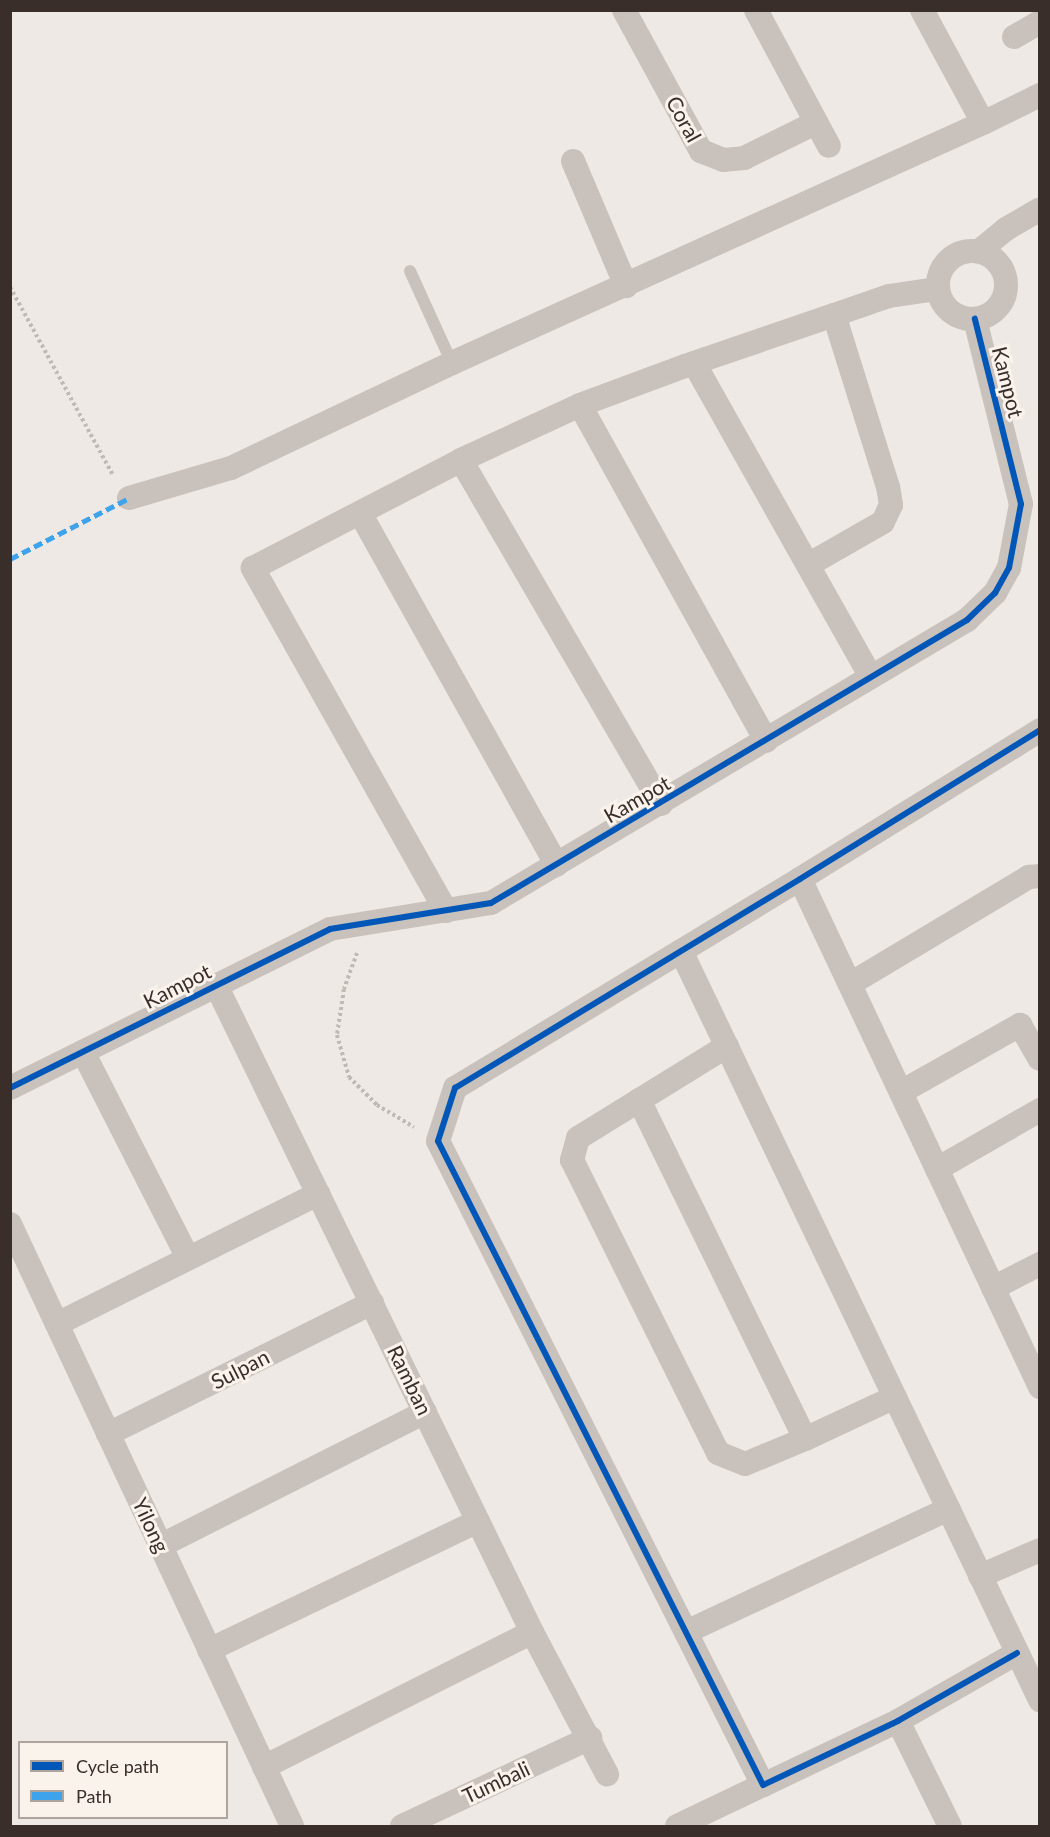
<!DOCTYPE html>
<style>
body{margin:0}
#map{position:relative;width:1050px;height:1837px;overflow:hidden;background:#eee9e4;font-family:Lato,sans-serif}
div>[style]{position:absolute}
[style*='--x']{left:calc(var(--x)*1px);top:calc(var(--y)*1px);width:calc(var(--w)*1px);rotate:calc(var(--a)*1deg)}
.path>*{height:4px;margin-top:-2px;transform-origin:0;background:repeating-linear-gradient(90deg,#c0bab5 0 3px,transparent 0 6px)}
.lane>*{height:12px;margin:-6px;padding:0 6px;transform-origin:6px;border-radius:6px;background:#c8c1bc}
.street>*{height:24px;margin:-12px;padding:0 12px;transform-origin:12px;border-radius:12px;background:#c8c1bc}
.street>.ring{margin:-12px;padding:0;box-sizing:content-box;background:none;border:24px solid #c8c1bc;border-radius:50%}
.quiet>*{height:4.5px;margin-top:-2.25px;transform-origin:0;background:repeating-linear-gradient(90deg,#3fa3eb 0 9px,transparent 0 13.5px)}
.cycleway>*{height:6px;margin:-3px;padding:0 3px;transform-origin:3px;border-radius:3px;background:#0057b8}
span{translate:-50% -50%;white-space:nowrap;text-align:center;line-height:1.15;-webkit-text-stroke:6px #faf3ec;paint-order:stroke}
.street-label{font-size:21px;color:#392e2a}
.frame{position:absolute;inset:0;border:12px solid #392e2a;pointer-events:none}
.legend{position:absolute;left:18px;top:1741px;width:210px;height:78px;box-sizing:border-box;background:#faf3ec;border:2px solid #ada49e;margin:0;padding:8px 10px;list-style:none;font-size:18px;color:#392e2a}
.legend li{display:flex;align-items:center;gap:12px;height:30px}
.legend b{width:30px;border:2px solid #ada49e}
</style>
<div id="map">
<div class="path">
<i style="--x:10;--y:287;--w:214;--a:61.3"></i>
<i style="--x:357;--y:953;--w:38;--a:110"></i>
<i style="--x:344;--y:989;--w:47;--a:98.7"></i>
<i style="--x:337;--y:1035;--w:44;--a:74.1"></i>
<i style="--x:349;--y:1077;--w:40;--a:45"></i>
<i style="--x:377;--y:1105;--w:43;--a:30.7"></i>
</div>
<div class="lane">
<i style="--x:410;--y:271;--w:101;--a:65.5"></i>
</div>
<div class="street">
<i style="--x:624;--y:10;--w:161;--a:61.4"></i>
<i style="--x:701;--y:151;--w:24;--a:22"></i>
<i style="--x:723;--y:160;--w:21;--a:-5"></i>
<i style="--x:744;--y:158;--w:79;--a:-26.2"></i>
<i style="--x:756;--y:10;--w:154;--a:61.8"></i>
<i style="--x:922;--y:10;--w:128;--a:61.6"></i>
<i style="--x:1014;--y:37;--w:30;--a:-30"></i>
<i style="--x:573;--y:161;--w:136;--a:67"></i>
<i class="ring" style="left:938px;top:251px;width:44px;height:44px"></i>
<i style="--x:979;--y:251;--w:35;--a:-39"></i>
<i style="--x:1006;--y:229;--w:39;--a:-30"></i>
<i style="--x:694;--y:363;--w:360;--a:60.6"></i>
<i style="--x:580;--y:405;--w:384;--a:61"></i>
<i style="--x:461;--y:460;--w:398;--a:59.8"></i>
<i style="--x:129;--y:498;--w:106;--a:-16.4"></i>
<i style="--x:231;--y:468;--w:245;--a:-25.4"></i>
<i style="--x:452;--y:363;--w:583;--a:-24.32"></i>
<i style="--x:983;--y:123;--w:64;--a:-26.2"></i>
<i style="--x:360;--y:513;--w:403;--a:60.8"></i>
<i style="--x:808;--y:565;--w:86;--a:-29.8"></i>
<i style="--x:883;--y:522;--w:19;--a:-65"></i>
<i style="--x:891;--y:505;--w:18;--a:-99"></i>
<i style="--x:888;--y:487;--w:180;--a:-107.4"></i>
<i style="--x:834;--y:315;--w:58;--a:-19.1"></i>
<i style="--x:889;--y:296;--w:49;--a:-8.3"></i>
<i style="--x:800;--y:879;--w:562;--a:64.71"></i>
<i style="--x:446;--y:911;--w:394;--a:-119.4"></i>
<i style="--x:253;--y:568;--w:234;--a:-27.4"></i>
<i style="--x:461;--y:460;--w:131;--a:-24.8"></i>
<i style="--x:580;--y:405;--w:112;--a:-20.4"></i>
<i style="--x:685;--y:366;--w:157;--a:-18.9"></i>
<i style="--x:681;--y:951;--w:831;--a:64.39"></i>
<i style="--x:850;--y:984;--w:209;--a:-30.9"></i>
<i style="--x:1029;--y:877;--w:11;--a:-5"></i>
<i style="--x:216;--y:985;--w:720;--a:63.97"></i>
<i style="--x:532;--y:1632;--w:161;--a:62.2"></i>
<i style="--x:727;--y:1046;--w:175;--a:148.3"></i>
<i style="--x:578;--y:1138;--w:23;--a:105"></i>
<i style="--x:572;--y:1160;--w:327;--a:63.5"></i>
<i style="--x:718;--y:1453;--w:29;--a:22"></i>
<i style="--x:745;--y:1464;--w:65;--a:-22.6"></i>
<i style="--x:805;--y:1439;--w:99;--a:-25"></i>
<i style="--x:83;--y:1052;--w:231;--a:63"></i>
<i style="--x:10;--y:1088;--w:357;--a:-26.4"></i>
<i style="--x:330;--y:929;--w:163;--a:-9.2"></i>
<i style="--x:491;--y:903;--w:554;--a:-30.73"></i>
<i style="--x:967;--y:620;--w:39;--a:-44"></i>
<i style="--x:995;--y:593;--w:29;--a:-61"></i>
<i style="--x:1009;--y:568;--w:65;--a:-79.4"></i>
<i style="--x:1021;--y:504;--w:191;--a:-104"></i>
<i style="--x:901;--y:1092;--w:137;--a:-29.4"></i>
<i style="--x:1020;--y:1025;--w:39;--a:60"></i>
<i style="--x:639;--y:1100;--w:377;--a:63.9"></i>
<i style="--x:937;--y:1169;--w:119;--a:-29.8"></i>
<i style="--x:10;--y:1224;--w:665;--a:64.9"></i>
<i style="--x:993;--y:1288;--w:53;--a:-27.1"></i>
<i style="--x:57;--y:1324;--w:292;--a:-26.5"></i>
<i style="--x:108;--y:1434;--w:295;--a:-26.4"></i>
<i style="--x:160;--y:1546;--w:297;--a:-26.8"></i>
<i style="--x:980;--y:1576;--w:65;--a:-23.4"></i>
<i style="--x:686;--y:1632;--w:290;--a:-25.1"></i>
<i style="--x:209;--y:1650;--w:298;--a:-25.6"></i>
<i style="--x:1017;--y:1653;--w:137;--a:150.3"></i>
<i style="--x:898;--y:1721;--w:149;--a:154.6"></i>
<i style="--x:763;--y:1785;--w:721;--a:-116.78"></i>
<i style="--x:438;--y:1141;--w:56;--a:-72.2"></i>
<i style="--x:455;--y:1088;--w:403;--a:-31.2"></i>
<i style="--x:800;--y:879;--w:282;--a:-31.8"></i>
<i style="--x:898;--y:1721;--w:117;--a:63.7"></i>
<i style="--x:264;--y:1767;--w:300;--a:-26.7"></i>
<i style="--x:402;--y:1826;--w:208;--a:-25.1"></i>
<i style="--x:677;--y:1826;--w:95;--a:-25.5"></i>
</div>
<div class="quiet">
<i style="--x:10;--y:559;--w:134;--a:-27.1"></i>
</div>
<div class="cycleway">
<i style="--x:10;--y:1088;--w:357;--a:-26.4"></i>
<i style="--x:330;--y:929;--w:163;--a:-9.2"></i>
<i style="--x:491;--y:903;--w:554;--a:-30.73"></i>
<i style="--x:967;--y:620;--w:39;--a:-44"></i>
<i style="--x:995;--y:593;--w:29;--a:-61"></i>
<i style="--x:1009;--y:568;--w:65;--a:-79.4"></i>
<i style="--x:1021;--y:504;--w:191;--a:-104"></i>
<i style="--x:1017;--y:1653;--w:137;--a:150.3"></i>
<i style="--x:898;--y:1721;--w:149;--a:154.6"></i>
<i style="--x:763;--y:1785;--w:721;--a:-116.78"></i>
<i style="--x:438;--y:1141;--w:56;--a:-72.2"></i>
<i style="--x:455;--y:1088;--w:403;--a:-31.2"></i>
<i style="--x:800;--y:879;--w:282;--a:-31.8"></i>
</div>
<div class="street-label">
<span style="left:684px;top:119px;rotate:61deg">Coral</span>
<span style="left:1008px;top:382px;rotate:76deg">Kampot</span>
<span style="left:637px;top:799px;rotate:-30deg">Kampot</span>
<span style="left:177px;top:986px;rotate:-27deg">Kampot</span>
<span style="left:240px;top:1369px;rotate:-27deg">Sulpan</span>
<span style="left:410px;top:1380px;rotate:64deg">Ramban</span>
<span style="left:151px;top:1525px;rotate:65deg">Yilong</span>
<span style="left:496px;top:1782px;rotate:-25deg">Tumbali</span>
</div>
<div class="frame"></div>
<ul class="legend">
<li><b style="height:8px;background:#0057b8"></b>Cycle path</li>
<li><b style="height:8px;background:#3fa3eb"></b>Path</li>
</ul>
</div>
